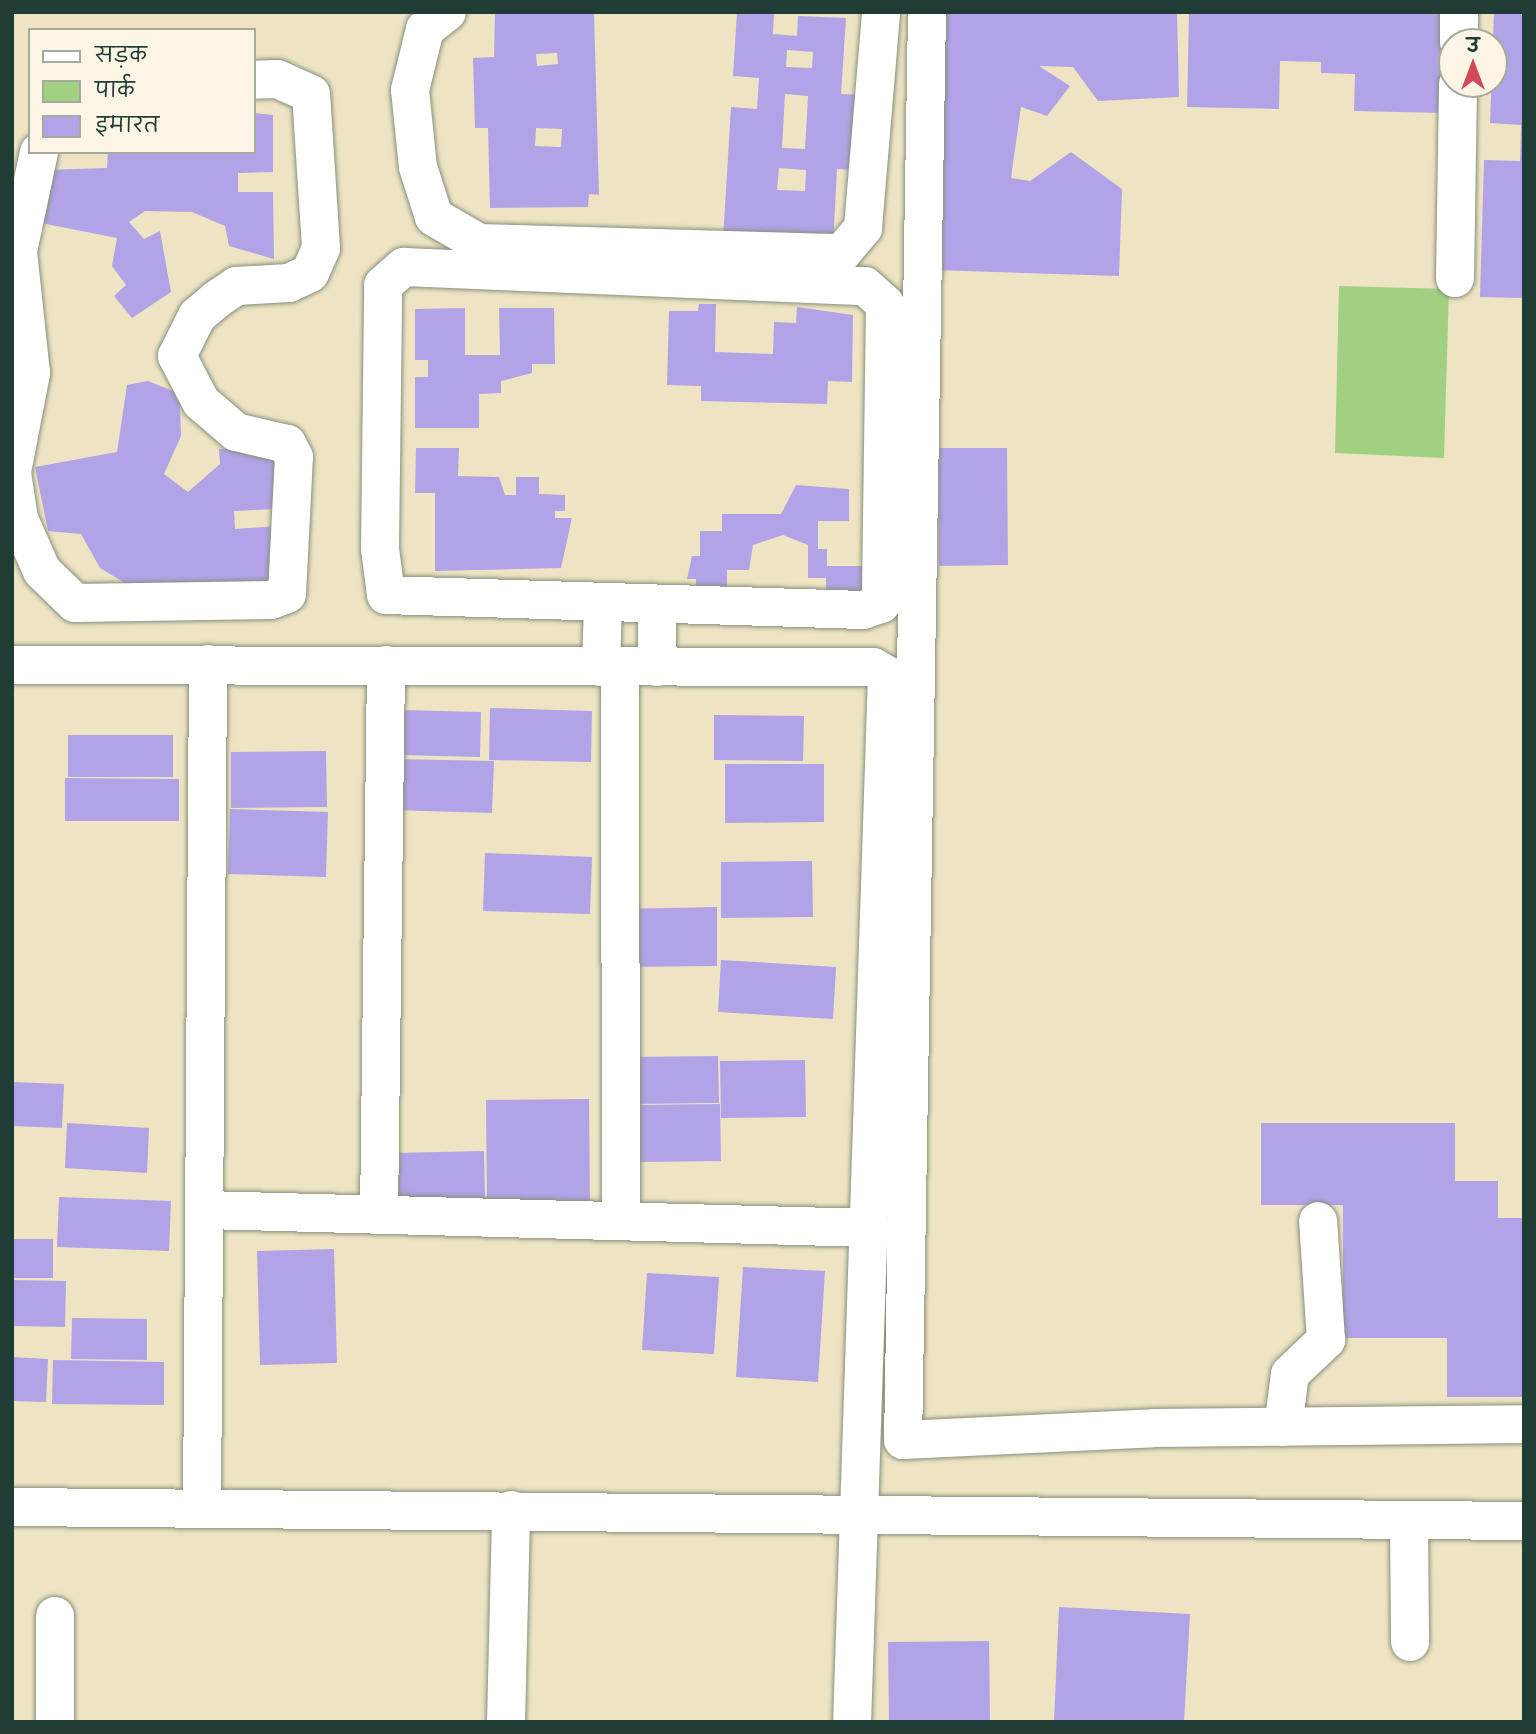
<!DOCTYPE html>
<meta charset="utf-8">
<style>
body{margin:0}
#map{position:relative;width:1536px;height:1734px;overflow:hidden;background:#eee4c4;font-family:"Playpen Sans","Playpen Sans Deva",sans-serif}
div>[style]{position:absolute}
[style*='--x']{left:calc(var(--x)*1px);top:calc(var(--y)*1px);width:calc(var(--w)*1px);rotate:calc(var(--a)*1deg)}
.green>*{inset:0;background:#a1d180}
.building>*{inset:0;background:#b2a3e7}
.roads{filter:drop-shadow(0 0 2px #86907c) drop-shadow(0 0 2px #86907c)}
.minor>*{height:38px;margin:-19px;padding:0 19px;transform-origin:19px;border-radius:19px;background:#fff}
span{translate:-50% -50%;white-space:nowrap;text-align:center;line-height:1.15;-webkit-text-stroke:6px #fcf5e5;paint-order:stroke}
.frame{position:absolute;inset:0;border:14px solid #1f3d34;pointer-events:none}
.legend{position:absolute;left:28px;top:28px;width:228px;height:126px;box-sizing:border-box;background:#fcf5e5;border:2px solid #a4ab9e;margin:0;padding:9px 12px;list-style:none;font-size:21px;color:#1f3d34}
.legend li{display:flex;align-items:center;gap:14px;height:35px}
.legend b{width:35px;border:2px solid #a4ab9e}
.north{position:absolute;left:1438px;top:28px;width:70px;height:70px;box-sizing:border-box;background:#fcf5e5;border:2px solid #a4ab9e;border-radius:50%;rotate:0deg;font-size:19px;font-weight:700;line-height:28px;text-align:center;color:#1f3d34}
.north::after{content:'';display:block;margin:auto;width:24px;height:32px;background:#d1495b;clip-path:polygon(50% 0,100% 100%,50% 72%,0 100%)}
</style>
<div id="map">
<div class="green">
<i style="clip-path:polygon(1339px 286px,1449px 289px,1444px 458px,1335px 453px)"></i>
</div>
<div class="building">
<i style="clip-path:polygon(evenodd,495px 12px,594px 12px,599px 195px,589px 194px,588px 207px,490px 208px,488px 128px,475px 128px,473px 58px,494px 57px,495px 12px,557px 53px,558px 64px,537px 66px,536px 54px,557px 53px,495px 12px,536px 128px,562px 129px,561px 147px,535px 146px,536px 128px)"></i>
<i style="clip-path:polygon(evenodd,737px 12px,774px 14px,773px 34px,797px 36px,798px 16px,846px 18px,841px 94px,863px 95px,858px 170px,837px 169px,833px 246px,723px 239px,731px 107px,757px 109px,759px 78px,733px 76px,737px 12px,787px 50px,813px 52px,812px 68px,786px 67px,787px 50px,737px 12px,785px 94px,808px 96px,805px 149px,782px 148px,785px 94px,737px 12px,779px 168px,806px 170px,805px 191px,777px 190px,779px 168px)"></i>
<i style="clip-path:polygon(942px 12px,1177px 12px,1179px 97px,1098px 101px,1073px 67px,1039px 66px,1070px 86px,1047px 116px,1021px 107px,1011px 178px,1030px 181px,1071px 152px,1122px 189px,1119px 276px,934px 270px)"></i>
<i style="clip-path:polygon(1189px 12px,1445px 12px,1443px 113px,1354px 111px,1355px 74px,1321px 73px,1321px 62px,1280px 61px,1279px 109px,1187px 107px)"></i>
<i style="clip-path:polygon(1494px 12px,1524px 12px,1524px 298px,1480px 297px,1484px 160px,1520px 161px,1521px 125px,1490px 123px)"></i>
<i style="clip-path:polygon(254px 113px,273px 115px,273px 172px,238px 173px,238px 192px,273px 192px,274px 259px,229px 246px,225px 226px,192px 212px,145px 211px,129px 222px,144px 239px,160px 231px,171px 292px,132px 318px,114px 296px,126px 285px,112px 266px,117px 238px,36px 222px,43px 170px,107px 168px,108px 152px,254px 152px)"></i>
<i style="clip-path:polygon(699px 304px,716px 304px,715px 352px,773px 354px,774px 322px,796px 323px,797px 307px,853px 315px,852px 382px,828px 381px,827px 404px,701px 401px,701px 386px,667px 385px,669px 311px,698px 311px)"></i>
<i style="clip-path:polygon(465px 308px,465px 355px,500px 355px,499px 308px,554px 308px,555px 364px,532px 364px,532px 373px,501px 381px,501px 393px,479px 394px,479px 428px,415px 428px,415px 377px,428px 377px,428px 360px,415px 360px,415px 309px)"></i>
<i style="clip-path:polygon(148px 381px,173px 391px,180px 405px,181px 436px,164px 474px,188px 492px,220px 464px,219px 449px,273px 446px,276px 509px,234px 511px,235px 529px,277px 526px,281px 580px,143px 594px,100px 568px,81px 534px,48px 531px,35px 467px,117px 452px,127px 385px)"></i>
<i style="clip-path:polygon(416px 448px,459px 448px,458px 476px,499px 477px,505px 495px,516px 495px,516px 477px,539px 477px,539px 494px,565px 495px,565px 511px,555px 511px,555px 518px,572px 518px,561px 568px,435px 571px,435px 493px,415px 493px)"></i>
<i style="clip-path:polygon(938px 448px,1007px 448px,1008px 565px,939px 566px)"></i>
<i style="clip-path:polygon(796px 485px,849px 489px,849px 521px,818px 521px,818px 549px,827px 549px,827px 566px,871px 566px,863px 599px,826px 591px,826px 578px,808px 578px,808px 545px,783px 535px,753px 545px,749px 570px,727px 570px,727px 586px,696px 586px,696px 579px,687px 579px,692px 556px,700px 556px,700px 531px,722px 531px,722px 514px,781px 514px)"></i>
<i style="clip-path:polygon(490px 708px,592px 711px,591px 762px,489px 760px)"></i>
<i style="clip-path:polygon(402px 710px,481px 712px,480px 757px,401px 755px)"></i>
<i style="clip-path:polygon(714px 715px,804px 716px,803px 761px,714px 760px)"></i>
<i style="clip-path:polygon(68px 735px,173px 735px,173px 777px,68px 777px)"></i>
<i style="clip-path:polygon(326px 751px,327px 807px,231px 808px,231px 752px)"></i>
<i style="clip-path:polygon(393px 759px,494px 761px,492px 813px,392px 810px)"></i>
<i style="clip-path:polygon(725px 764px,824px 764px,824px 822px,725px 823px)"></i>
<i style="clip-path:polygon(65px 778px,179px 779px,179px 821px,65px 821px)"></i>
<i style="clip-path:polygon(230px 809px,328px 812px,326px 877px,228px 874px)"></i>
<i style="clip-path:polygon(485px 853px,592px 857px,590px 914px,483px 911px)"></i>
<i style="clip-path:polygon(812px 861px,813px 917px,721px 918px,721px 862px)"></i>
<i style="clip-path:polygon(717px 907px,717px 966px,622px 967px,621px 909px)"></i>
<i style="clip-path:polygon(721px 960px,836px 967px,833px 1019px,718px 1012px)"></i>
<i style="clip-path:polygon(718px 1056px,719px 1103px,628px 1104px,628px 1057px)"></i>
<i style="clip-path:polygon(805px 1060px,806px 1117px,721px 1118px,720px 1061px)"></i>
<i style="clip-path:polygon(12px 1082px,64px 1084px,62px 1128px,12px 1126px)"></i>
<i style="clip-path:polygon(589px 1099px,590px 1208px,487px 1209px,486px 1100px)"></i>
<i style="clip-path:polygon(720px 1104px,721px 1161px,638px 1162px,637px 1105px)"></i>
<i style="clip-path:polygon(67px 1123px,149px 1128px,147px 1173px,65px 1168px)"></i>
<i style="clip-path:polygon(1261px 1123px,1455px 1123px,1455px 1181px,1498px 1181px,1498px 1218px,1524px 1218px,1524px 1397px,1447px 1397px,1447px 1338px,1343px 1338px,1343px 1205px,1261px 1205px)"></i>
<i style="clip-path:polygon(484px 1151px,485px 1200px,395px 1201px,394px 1153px)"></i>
<i style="clip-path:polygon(59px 1197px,171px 1201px,169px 1251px,57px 1247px)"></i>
<i style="clip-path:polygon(12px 1239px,53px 1239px,53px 1278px,12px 1278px)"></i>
<i style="clip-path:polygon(334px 1249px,337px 1363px,260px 1365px,257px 1251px)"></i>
<i style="clip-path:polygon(743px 1267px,825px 1271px,818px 1382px,736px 1377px)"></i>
<i style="clip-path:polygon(647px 1273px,719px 1277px,714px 1354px,642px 1350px)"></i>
<i style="clip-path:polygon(12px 1280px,66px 1281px,65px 1327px,12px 1326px)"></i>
<i style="clip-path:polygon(72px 1318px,147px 1319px,147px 1360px,71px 1359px)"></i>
<i style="clip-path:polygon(12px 1357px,48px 1359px,46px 1402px,12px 1401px)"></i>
<i style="clip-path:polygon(53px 1360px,164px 1362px,164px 1405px,52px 1404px)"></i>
<i style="clip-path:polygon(1059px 1607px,1190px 1614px,1184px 1722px,1054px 1722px)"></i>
<i style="clip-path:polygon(989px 1641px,990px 1722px,889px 1722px,888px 1642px)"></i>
</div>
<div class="roads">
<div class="minor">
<i style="--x:447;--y:12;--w:28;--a:142"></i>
<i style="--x:425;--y:29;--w:63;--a:103.8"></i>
<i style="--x:410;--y:90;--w:77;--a:84.1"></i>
<i style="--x:418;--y:167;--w:52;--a:72.3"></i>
<i style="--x:434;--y:217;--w:52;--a:30"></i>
<i style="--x:479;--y:243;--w:363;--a:1.6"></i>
<i style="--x:842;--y:253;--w:33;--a:-50"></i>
<i style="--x:863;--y:228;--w:217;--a:-85.2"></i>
<i style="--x:927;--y:12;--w:1428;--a:90.96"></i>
<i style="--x:903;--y:1440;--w:251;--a:-2.7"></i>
<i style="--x:1154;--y:1428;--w:370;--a:-0.6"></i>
<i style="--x:1459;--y:42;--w:30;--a:-90"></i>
<i style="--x:404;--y:267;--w:461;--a:2.4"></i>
<i style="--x:865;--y:286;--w:27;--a:42"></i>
<i style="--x:885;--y:304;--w:300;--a:90.8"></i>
<i style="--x:881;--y:604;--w:19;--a:162"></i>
<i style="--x:863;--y:610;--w:477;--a:-178.2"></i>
<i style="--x:386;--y:595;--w:46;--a:-97.4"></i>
<i style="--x:380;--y:549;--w:264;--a:-89.3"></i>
<i style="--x:383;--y:285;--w:28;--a:-41"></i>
<i style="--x:1455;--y:278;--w:194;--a:-89.1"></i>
<i style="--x:12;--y:472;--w:101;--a:-79.1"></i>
<i style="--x:31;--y:373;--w:123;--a:-96.1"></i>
<i style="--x:18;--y:251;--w:101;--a:-78"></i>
<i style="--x:12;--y:473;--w:47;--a:81.3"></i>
<i style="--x:19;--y:519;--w:57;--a:66.1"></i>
<i style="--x:42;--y:571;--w:46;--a:44.1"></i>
<i style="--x:75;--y:603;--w:196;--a:-0.9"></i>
<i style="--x:271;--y:600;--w:17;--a:-21"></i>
<i style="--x:287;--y:594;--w:137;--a:-87.1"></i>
<i style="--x:294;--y:457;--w:15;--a:-118"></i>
<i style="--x:287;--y:444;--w:52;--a:-166.8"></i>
<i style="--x:236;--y:432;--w:46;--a:-139.4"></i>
<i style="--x:201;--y:402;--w:52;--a:-117.6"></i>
<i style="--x:177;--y:356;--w:45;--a:-63.4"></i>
<i style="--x:197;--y:316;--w:26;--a:-40"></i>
<i style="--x:217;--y:299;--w:23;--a:-34"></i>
<i style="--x:236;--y:286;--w:53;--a:-3.2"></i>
<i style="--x:289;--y:283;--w:23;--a:-25"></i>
<i style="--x:310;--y:273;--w:27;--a:-66"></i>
<i style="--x:321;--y:248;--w:154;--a:-93.7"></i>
<i style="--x:311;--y:94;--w:37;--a:-156"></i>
<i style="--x:277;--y:79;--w:23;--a:178"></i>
<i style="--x:12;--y:665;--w:861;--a:0.13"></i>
<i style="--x:873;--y:667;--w:16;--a:30"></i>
<i style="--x:887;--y:675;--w:1048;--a:91.91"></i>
<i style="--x:601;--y:667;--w:64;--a:-88.2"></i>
<i style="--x:620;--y:667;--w:553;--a:89.9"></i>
<i style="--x:657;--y:667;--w:63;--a:-90"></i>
<i style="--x:205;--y:1210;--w:666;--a:1.55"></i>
<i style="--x:379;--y:1215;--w:550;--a:-89.27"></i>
<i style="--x:1283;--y:1427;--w:53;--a:-82.5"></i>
<i style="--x:1290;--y:1374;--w:50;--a:-43.4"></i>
<i style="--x:1326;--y:1340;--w:119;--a:-93.8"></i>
<i style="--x:12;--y:1507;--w:1512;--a:0.53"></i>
<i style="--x:202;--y:1508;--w:844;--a:-89.59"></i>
<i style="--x:1409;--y:1521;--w:121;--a:89.5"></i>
<i style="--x:55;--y:1616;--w:106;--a:90"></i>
<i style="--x:506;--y:1722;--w:212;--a:-88.6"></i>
</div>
</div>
<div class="frame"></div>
<ul class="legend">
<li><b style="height:9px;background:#fff"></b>सड़क</li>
<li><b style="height:19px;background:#a1d180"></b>पार्क</li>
<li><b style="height:19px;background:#b2a3e7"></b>इमारत</li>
</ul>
<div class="north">उ</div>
</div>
